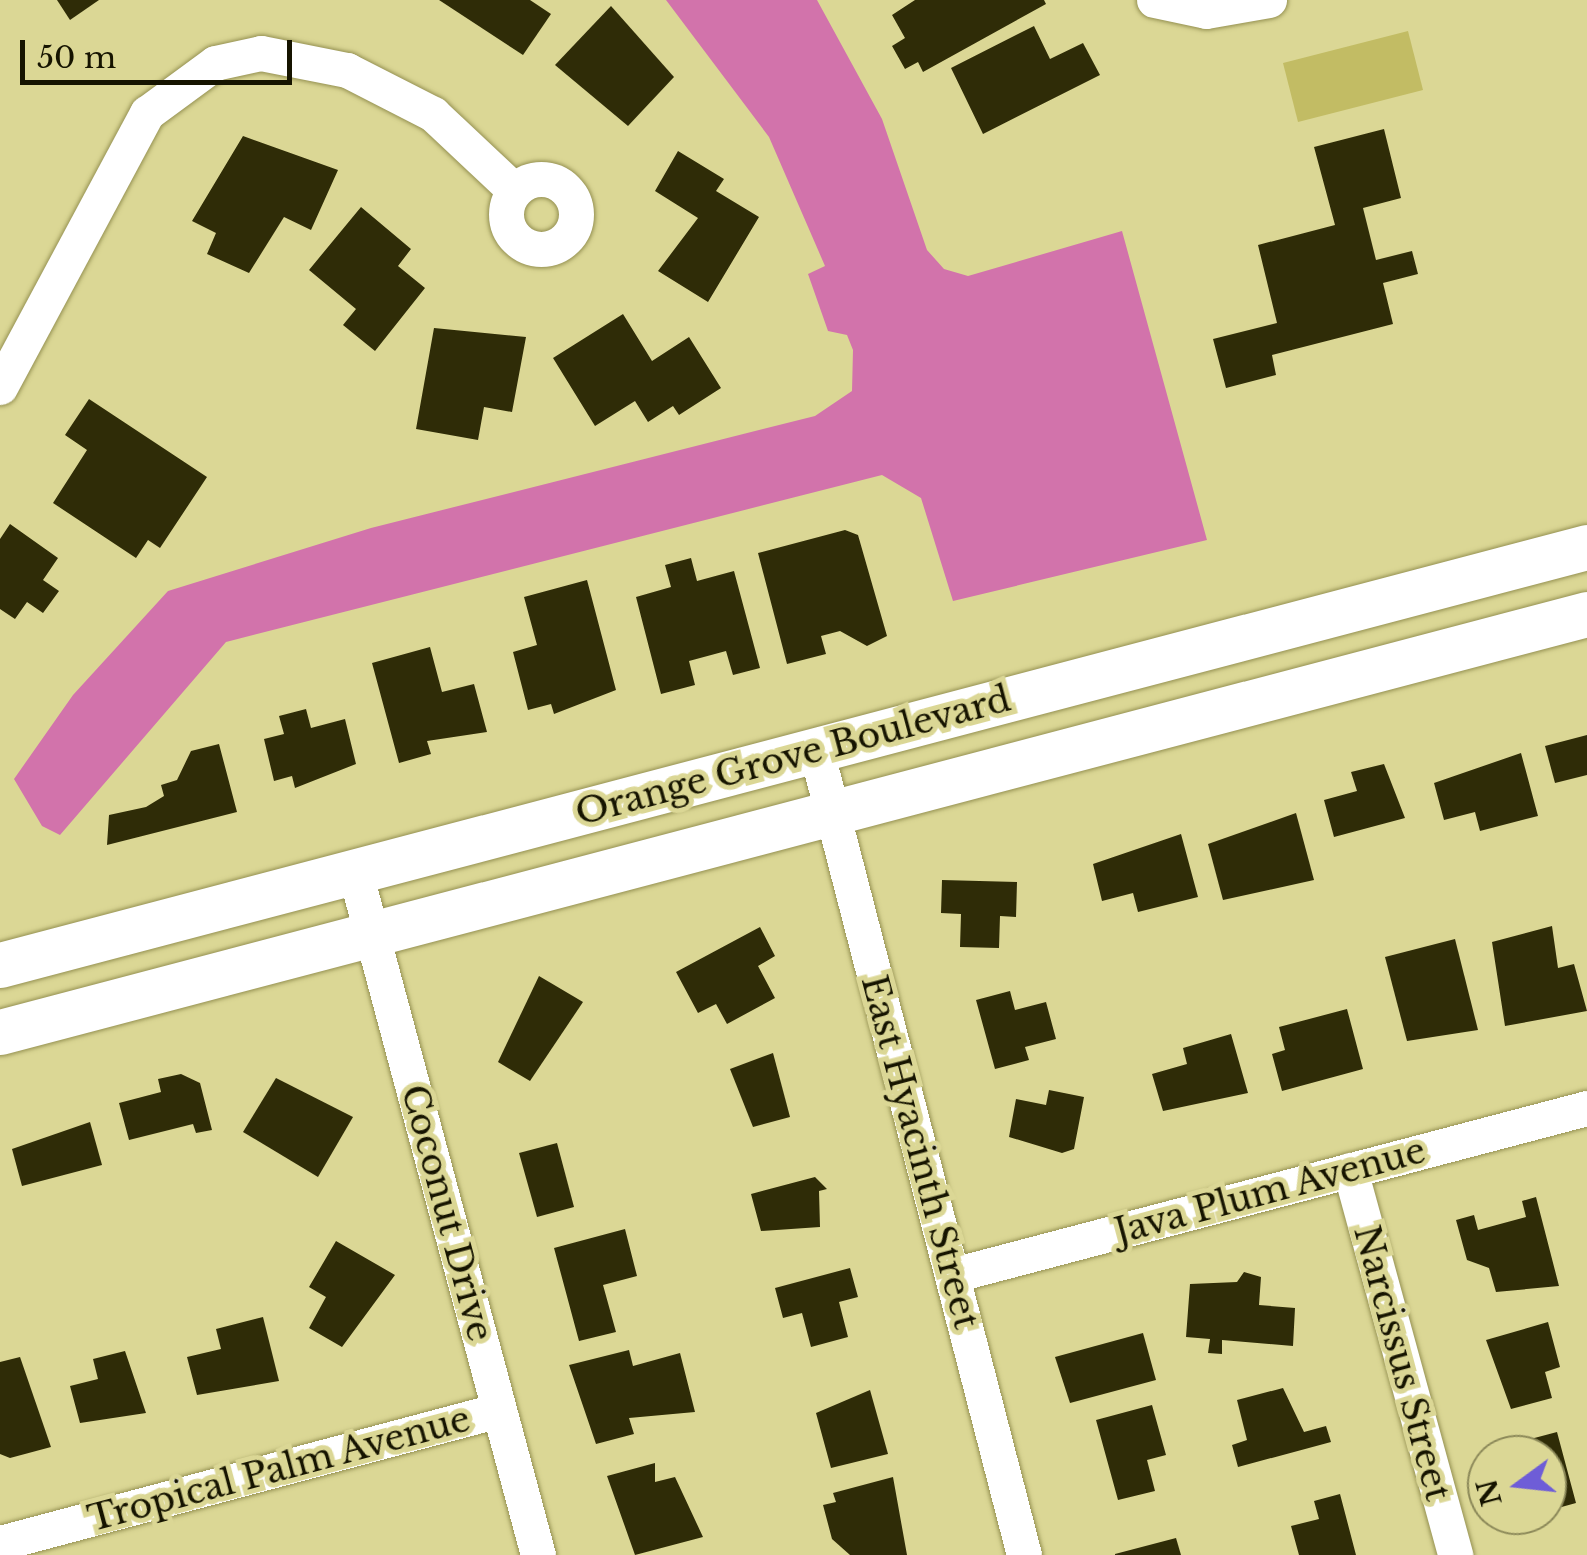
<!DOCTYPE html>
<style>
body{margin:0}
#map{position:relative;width:1587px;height:1555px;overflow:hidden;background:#dbd795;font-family:"Libre Baskerville",serif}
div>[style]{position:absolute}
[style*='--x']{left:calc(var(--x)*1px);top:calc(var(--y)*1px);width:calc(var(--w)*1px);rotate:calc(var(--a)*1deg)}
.green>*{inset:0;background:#c2bc64}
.water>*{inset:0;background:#d273ab}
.building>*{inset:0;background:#2f2c07}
.roads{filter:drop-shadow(0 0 2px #959152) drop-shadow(0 0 2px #959152)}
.minor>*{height:35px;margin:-17.5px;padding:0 17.5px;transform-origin:17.5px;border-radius:17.5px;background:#fff}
.minor>.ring{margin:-17.5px;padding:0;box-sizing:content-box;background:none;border:35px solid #fff;border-radius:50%}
.tertiary>*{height:45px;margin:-22.5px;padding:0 22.5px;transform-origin:22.5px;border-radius:22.5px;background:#fff}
span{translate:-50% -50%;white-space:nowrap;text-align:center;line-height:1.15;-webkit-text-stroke:10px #dbd795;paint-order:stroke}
.street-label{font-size:35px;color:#161400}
.north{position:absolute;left:1467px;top:1435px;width:100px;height:100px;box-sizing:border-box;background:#dbd795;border:2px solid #8c8959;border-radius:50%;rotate:255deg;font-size:28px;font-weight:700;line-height:40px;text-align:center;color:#161400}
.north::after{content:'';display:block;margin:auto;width:35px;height:45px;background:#6e5dd7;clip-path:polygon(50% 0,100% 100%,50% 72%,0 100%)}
.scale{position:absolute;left:20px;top:40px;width:272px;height:45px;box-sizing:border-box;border:5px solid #161400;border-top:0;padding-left:12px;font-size:30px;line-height:35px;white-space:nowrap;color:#161400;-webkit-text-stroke:8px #dbd795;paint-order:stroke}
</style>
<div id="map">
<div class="green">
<i style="clip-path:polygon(1408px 31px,1423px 90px,1298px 122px,1283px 63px)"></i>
</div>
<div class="water">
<i style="clip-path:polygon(666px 0,817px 0,882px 119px,927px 250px,944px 269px,968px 276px,1122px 231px,1207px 540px,953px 601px,921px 498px,882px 475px,226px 642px,60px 835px,42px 826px,14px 779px,73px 695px,168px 591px,371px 528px,815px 416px,852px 391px,853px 350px,847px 335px,828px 331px,808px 274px,825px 266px,769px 137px)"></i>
</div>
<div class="building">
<i style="clip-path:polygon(57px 0,99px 0,70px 20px)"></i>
<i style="clip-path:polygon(439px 0,530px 0,551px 14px,523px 55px)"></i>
<i style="clip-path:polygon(915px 0,1044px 0,1046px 4px,923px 72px,918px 62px,905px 69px,892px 46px,905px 38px,892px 15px)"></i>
<i style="clip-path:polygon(611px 6px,674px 77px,628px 126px,555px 65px)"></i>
<i style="clip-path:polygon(1034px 26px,1050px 59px,1083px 43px,1100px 75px,983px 134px,951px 68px)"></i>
<i style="clip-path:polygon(1384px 129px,1401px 198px,1363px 208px,1376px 260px,1412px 251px,1418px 274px,1383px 283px,1393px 324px,1272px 355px,1276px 375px,1226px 388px,1213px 339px,1277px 323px,1258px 245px,1335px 225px,1314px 147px)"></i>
<i style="clip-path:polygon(243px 136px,338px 170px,311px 230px,284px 217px,249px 273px,207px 254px,216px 233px,192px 221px)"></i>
<i style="clip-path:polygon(678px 151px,724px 179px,716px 191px,759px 217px,708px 302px,658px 271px,698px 218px,655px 191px)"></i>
<i style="clip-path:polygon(361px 207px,411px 249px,398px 266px,425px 288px,375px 351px,343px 325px,356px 309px,309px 270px)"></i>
<i style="clip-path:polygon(623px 314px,652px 361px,689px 337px,721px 388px,679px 415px,673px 406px,648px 422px,635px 401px,595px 426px,553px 358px)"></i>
<i style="clip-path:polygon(434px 328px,526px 337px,512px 412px,484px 407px,478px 440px,416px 429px)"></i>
<i style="clip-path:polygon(89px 399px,207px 477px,160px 548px,148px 540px,136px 558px,53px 503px,87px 450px,65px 435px)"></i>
<i style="clip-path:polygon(10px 524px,58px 558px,43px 580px,59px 591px,43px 613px,27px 602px,15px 619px,0 609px,0 539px)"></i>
<i style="clip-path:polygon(845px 530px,858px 535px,887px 636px,867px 646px,840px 631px,821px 636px,826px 654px,787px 664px,758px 553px)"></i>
<i style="clip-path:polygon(691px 558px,697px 581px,734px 571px,760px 668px,733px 675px,726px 651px,689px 661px,695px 685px,661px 694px,636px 597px,671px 587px,665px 565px)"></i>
<i style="clip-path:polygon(587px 580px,616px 690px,554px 714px,551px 704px,528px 710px,513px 652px,537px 645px,524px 597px)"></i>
<i style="clip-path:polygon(430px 647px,442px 692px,474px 684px,487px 732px,427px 741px,431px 754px,399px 763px,372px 663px)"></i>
<i style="clip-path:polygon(306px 709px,311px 728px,345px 719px,356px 764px,295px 788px,292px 776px,274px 781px,264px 739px,284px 734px,279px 716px)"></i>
<i style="clip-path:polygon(1587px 735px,1587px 775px,1555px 783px,1545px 746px)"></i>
<i style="clip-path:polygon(219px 744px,237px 812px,107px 845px,109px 815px,146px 807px,164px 796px,161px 785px,177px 780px,191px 751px)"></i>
<i style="clip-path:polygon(1521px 753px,1538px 816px,1480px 831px,1475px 812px,1444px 820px,1434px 783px)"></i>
<i style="clip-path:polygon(1384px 764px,1405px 818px,1334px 837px,1324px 800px,1357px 791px,1351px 772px)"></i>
<i style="clip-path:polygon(1296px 813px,1314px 880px,1223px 900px,1208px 844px)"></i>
<i style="clip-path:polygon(1181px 834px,1198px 897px,1138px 912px,1133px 893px,1102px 901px,1093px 864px)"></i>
<i style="clip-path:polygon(942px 880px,1017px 882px,1016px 917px,1000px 916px,999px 948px,960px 947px,961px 914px,941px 913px)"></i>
<i style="clip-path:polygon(1552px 926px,1558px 968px,1574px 964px,1587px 1011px,1505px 1026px,1492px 942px)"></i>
<i style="clip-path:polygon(760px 927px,775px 956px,758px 966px,775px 998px,727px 1024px,716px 1004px,698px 1013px,676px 972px)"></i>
<i style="clip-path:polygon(1455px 939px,1478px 1030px,1407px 1041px,1385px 957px)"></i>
<i style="clip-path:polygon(539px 976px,583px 1002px,530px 1081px,498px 1062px)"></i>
<i style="clip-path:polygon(1010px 991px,1015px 1010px,1046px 1002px,1056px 1039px,1025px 1047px,1029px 1060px,995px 1069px,976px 1000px)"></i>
<i style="clip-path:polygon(1347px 1009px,1363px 1069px,1282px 1091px,1272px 1054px,1285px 1050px,1279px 1027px)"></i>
<i style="clip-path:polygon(1231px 1034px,1248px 1093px,1163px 1111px,1152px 1074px,1187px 1064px,1183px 1048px)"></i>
<i style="clip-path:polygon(773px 1053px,790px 1117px,753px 1127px,730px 1069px)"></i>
<i style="clip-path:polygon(181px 1074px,200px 1083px,212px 1130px,196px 1133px,193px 1124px,129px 1140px,119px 1103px,161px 1092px,158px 1079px)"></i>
<i style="clip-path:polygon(276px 1078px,353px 1117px,318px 1177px,243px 1132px)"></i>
<i style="clip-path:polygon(1049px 1090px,1084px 1097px,1074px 1149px,1062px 1153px,1009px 1137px,1016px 1099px,1046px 1105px)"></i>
<i style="clip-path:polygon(90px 1122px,102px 1165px,22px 1186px,12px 1149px)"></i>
<i style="clip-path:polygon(557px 1143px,574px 1207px,537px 1217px,519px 1153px)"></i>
<i style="clip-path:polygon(815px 1177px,827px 1189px,819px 1191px,820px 1227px,761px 1231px,751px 1194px)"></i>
<i style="clip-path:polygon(1536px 1197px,1559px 1286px,1496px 1292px,1489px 1268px,1467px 1260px,1456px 1220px,1474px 1215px,1478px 1230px,1526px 1217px,1522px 1201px)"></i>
<i style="clip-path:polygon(625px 1229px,637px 1276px,603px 1285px,616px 1332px,579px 1341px,554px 1248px)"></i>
<i style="clip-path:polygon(336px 1241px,395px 1275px,342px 1347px,309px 1328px,326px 1297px,309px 1287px)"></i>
<i style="clip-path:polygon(850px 1268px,858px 1297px,839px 1302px,848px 1337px,811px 1347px,802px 1313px,783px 1318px,775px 1288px)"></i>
<i style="clip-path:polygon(1244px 1272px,1261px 1277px,1259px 1305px,1295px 1308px,1293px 1346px,1222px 1340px,1222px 1354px,1208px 1353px,1210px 1339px,1186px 1337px,1190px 1284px,1237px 1282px)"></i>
<i style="clip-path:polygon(263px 1317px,279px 1381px,197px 1395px,187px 1357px,221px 1349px,216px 1329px)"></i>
<i style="clip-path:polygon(1548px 1322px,1560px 1367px,1545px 1372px,1552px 1398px,1511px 1409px,1486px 1340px)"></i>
<i style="clip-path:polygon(1143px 1333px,1156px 1380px,1070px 1403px,1055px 1357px)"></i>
<i style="clip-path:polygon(629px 1350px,633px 1366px,680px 1353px,695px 1412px,629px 1418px,634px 1434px,596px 1444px,569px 1365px)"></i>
<i style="clip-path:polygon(125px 1351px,146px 1413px,80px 1423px,70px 1386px,98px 1379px,93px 1359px)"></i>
<i style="clip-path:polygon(20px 1357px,51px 1447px,10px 1458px,0 1454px,0 1362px)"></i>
<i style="clip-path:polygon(1283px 1388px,1304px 1432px,1326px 1426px,1331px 1442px,1238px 1467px,1232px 1445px,1247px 1440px,1237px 1400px)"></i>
<i style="clip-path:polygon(870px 1390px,888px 1454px,831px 1468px,816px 1413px)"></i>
<i style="clip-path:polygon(1152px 1405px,1166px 1455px,1147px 1460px,1155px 1491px,1118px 1500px,1096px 1420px)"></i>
<i style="clip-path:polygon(1557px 1432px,1576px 1503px,1547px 1511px,1547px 1455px,1515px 1455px,1512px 1444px)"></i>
<i style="clip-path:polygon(655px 1463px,655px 1482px,675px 1477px,703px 1537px,635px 1555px,607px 1476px)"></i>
<i style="clip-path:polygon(893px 1477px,907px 1555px,850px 1555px,832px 1539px,823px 1505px,836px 1502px,833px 1493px)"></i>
<i style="clip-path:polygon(1340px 1494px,1356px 1555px,1299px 1555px,1291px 1526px,1319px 1519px,1314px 1501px)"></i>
<i style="clip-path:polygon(1176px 1538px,1181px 1555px,1115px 1555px,1115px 1554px)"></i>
</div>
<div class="roads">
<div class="minor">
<i style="--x:1154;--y:0;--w:53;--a:11.9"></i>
<i style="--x:1206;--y:11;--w:64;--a:-9.9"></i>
<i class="ring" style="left:506px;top:179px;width:35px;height:35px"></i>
<i style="--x:0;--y:387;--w:311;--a:-61.8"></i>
<i style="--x:147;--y:113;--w:84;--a:-36.3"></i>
<i style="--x:215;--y:63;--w:47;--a:-12.3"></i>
<i style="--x:261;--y:53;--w:88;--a:11.2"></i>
<i style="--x:347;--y:70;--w:97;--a:27.1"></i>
<i style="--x:433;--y:114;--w:111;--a:43.2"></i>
<i style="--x:816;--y:750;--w:831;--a:75.51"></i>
<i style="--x:355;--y:872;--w:707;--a:75"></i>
<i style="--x:1350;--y:1170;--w:399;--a:74.7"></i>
<i style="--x:953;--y:1275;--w:656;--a:-14.76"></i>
<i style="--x:0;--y:1543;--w:516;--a:-14.92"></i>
</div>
<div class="tertiary">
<i style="--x:0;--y:965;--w:1641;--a:-14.76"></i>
<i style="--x:0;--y:1032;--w:1641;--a:-14.76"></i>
</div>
</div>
<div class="street-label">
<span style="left:793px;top:756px;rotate:-15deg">Orange Grove Boulevard</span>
<span style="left:920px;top:1152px;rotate:75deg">East Hyacinth Street</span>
<span style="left:1270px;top:1191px;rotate:-15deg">Java Plum Avenue</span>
<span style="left:447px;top:1213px;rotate:75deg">Coconut Drive</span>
<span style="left:1402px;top:1363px;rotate:75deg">Narcissus Street</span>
<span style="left:279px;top:1469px;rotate:-15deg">Tropical Palm Avenue</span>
</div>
<div class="north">N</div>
<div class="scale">50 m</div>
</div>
